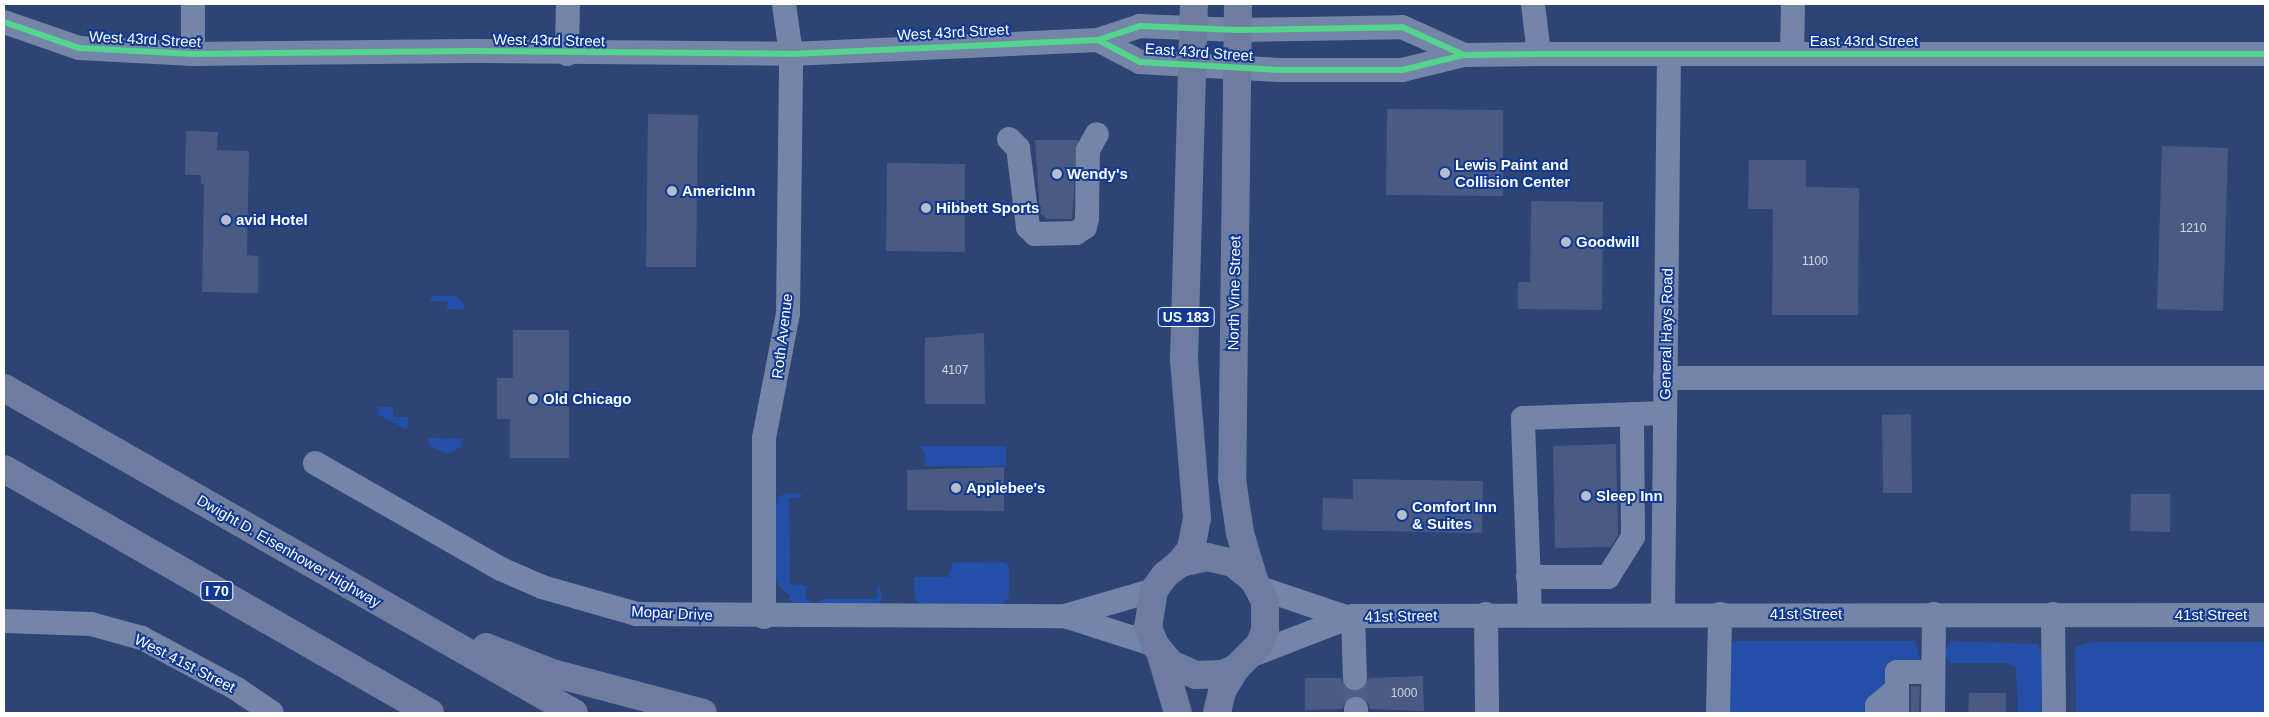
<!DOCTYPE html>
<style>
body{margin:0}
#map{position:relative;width:2269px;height:717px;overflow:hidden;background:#2e4474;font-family:Helvetica,sans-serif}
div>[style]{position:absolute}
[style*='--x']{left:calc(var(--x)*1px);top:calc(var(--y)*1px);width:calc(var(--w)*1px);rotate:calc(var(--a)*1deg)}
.green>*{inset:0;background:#244fa9}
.building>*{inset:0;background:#495b82}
.minor-tunnel>*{height:24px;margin-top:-12px;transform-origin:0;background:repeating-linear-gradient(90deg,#4d6089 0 24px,transparent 0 36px)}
.minor>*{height:24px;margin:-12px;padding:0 12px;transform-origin:12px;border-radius:12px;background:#7585a7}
.highway>*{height:28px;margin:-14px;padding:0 14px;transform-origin:14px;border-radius:14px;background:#6e7d9f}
.cycleway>*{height:6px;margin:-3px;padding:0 3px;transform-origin:3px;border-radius:3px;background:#53d58f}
.dots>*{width:14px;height:14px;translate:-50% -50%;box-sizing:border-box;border:2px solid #113991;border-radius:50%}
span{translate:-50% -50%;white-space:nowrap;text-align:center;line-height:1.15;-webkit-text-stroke:4px #113991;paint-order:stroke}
.number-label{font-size:12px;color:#d2d6e0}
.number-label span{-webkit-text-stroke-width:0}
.shield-label span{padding:1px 4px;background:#113991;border:1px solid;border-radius:4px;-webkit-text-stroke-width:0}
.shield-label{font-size:14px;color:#fff;font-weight:700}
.street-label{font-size:15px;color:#fff}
.poi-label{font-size:15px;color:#fff;font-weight:700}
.left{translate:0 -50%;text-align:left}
.frame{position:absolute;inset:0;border:5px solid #fff;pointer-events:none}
</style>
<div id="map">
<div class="green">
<i style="clip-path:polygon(432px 296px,455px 296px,465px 305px,463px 309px,447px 309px,447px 301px,430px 301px)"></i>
<i style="clip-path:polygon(378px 407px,393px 407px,393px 417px,409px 417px,407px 430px,377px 414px)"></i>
<i style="clip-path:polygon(429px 438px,462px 439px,462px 446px,448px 454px,429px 446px)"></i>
<i style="clip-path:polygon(919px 446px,1006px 446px,1006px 466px,925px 466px,925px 454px)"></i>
<i style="clip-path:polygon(786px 493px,802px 494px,801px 498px,789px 498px,790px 584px,806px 586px,806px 598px,812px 601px,806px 606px,788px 600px,790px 596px,778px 585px,774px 568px,775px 506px,779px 500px,776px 498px)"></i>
<i style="clip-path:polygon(1004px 562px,1009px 566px,1009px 597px,1003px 604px,921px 605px,915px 599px,914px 577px,948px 577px,953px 563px)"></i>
<i style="clip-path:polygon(879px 583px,882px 599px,877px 604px,817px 604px,821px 599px,876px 599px)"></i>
<i style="clip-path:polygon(1735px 641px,1915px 641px,1920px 659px,1885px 665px,1886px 689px,1867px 713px,1730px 713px,1730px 645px)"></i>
<i style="clip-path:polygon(1951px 641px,2037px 644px,2042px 652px,2041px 713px,2018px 713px,2016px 668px,2009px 663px,1950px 663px,1944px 652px)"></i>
<i style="clip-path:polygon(2091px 642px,2265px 642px,2265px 713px,2076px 713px,2075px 647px)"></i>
</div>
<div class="building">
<i style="clip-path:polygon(1387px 109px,1503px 110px,1503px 196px,1386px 195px)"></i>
<i style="clip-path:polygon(648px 114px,698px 115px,696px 267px,646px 267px)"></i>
<i style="clip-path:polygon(186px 131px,218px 132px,217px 150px,249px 151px,247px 255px,258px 256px,258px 293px,202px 292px,204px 184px,201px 184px,201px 175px,185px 175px)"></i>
<i style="clip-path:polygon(1035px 140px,1078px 140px,1072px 219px,1047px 219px,1040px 213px)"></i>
<i style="clip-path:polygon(2162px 146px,2228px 148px,2223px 311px,2157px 309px)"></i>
<i style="clip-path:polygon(1749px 160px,1806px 160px,1806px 187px,1859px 188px,1858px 315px,1772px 315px,1773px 209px,1748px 209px)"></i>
<i style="clip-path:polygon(887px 163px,965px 164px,965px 252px,886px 251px)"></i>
<i style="clip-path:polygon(1531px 201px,1603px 202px,1602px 310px,1518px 309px,1518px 282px,1530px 282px)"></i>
<i style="clip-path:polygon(513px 330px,569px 330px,569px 458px,510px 458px,510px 419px,497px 419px,497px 378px,513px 378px)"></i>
<i style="clip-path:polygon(984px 333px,985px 404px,925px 404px,925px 338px)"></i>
<i style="clip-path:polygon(1911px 414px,1912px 493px,1883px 493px,1882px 415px)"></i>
<i style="clip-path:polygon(1616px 444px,1618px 535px,1611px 547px,1555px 548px,1553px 446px)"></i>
<i style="clip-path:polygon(1004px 467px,1004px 511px,907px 510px,907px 470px)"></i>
<i style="clip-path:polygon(1353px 479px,1483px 481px,1482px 533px,1322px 530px,1323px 498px,1353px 499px)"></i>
<i style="clip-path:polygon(2131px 494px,2170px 494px,2170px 532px,2130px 531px)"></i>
<i style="clip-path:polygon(1423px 676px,1424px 711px,1370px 709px,1368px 702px,1356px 695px,1349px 697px,1342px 709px,1305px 710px,1305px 678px,1341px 678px,1344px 686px,1355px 692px,1363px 689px,1369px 678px)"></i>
<i style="clip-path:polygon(1911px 686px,1920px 686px,1919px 713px,1911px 713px)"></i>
<i style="clip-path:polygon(1969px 693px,2006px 693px,2006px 713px,1968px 713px)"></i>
</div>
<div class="minor-tunnel">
<i style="--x:1355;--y:678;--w:31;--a:88"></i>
</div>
<div class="minor">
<i style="--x:1533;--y:4;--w:50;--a:83.2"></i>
<i style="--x:4;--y:22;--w:79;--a:19.1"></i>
<i style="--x:79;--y:48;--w:114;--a:3"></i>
<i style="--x:193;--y:54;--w:278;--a:-0.6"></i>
<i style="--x:471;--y:51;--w:320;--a:0.5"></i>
<i style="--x:791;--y:54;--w:307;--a:-2.6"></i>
<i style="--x:1098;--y:40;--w:44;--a:-18.4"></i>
<i style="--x:1140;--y:26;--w:98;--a:2.3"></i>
<i style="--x:1238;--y:30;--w:164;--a:-1"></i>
<i style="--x:1402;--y:27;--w:68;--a:24.3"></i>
<i style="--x:1098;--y:40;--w:47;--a:27.6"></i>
<i style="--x:1140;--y:62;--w:140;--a:3.3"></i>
<i style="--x:1280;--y:70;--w:122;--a:0"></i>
<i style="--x:1402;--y:70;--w:64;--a:-13.6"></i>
<i style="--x:1464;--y:55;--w:75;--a:-0.8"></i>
<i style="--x:1539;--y:54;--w:726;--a:0"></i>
<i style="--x:193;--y:54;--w:50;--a:-90"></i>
<i style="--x:567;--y:54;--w:50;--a:-88.9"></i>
<i style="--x:1792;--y:54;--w:50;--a:-88.9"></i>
<i style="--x:1009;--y:139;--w:13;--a:45"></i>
<i style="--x:1018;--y:148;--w:80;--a:82.8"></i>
<i style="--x:1028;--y:227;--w:10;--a:45"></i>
<i style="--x:1035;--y:234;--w:41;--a:-1.4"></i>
<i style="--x:1076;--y:233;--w:11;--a:-34"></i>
<i style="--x:1085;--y:227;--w:9;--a:-77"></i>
<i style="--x:1087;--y:218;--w:68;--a:-89.2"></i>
<i style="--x:1088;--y:150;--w:18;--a:-61"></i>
<i style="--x:1665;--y:378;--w:600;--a:0"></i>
<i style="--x:315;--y:463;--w:214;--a:29.7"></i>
<i style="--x:501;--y:569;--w:45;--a:23.7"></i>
<i style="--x:542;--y:587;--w:99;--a:15.9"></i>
<i style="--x:637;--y:614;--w:428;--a:0.3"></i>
<i style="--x:1065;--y:616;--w:93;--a:-16.3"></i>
<i style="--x:1528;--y:577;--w:80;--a:0"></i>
<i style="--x:1608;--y:577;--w:47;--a:-58"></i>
<i style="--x:1633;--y:537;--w:123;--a:-90.5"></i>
<i style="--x:1260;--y:588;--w:91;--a:18.6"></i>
<i style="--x:1530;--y:613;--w:195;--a:-92.1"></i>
<i style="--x:1523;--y:418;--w:142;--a:-2"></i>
<i style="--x:1486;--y:614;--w:99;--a:89.4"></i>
<i style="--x:1663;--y:614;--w:559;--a:-89.39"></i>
<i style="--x:2053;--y:614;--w:99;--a:89.4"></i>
<i style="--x:1065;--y:616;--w:95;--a:17.9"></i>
<i style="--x:1353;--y:616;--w:62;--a:88.2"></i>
<i style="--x:764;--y:617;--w:179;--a:-90"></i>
<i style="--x:764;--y:438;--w:127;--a:-79.1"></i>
<i style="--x:788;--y:313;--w:259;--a:-89.3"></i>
<i style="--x:791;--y:54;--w:50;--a:-98"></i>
<i style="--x:4;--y:621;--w:87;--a:2"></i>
<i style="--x:91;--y:624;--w:53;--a:15.4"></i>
<i style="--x:142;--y:638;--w:108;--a:28.2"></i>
<i style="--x:237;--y:689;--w:42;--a:34.4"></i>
<i style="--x:1252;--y:655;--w:108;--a:-21.1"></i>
<i style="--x:1353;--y:616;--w:912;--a:-0.06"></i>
<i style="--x:1356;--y:709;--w:4;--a:90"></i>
<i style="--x:1718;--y:713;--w:99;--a:-88.8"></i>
<i style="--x:1877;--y:713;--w:7;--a:-90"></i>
<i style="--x:1877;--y:706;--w:26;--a:-40"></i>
<i style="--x:1897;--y:713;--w:41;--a:-90"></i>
<i style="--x:1897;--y:672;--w:36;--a:0"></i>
<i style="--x:1933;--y:713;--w:99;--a:-89.4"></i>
</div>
<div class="highway">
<i style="--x:1238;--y:4;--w:475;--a:90.7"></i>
<i style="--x:1232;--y:479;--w:55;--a:81.6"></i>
<i style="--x:1240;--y:533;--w:49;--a:73.4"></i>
<i style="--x:4;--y:388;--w:656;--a:29.69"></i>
<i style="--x:4;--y:469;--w:491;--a:29.8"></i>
<i style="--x:1180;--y:563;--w:18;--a:-52"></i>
<i style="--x:1191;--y:549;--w:32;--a:-79"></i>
<i style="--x:1197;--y:518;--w:160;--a:-94.7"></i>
<i style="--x:1184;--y:359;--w:355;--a:-88.4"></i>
<i style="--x:486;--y:647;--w:71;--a:21.5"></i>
<i style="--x:552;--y:673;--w:156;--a:14.8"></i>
<i style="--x:1161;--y:655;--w:60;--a:73.7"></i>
<i style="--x:1217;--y:713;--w:23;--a:-77"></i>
<i style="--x:1222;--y:691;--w:26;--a:-59"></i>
<i style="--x:1235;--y:669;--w:35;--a:-45"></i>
<i style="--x:1260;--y:644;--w:15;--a:-70"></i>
<i style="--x:1265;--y:630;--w:29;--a:-90"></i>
<i style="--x:1265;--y:601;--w:24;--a:-118"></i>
<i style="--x:1254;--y:580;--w:27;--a:-141"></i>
<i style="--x:1233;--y:563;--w:27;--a:-167"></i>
<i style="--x:1207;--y:557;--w:28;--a:167"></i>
<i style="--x:1180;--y:563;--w:19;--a:141"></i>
<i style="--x:1165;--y:575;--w:19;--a:126"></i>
<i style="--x:1154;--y:590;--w:37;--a:99"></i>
<i style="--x:1148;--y:627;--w:19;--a:69"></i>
<i style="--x:1155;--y:645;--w:25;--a:50"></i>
<i style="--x:1171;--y:664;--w:27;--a:24"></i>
<i style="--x:1196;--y:675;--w:26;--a:-2"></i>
<i style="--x:1222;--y:674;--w:14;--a:-21"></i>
</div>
<div class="cycleway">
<i style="--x:4;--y:22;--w:79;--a:19.1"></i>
<i style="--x:79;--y:48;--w:114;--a:3"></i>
<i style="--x:193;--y:54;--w:278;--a:-0.6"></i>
<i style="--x:471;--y:51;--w:320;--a:0.5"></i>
<i style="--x:791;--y:54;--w:307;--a:-2.6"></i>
<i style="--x:1098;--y:40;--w:44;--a:-18.4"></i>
<i style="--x:1140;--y:26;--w:98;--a:2.3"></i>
<i style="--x:1238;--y:30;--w:164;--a:-1"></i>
<i style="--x:1402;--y:27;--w:68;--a:24.3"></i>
<i style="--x:1098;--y:40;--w:47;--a:27.6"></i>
<i style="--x:1140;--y:62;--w:140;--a:3.3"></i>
<i style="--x:1280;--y:70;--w:122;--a:0"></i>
<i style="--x:1402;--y:70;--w:64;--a:-13.6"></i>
<i style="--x:1464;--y:55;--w:75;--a:-0.8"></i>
<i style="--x:1539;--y:54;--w:726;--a:0"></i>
</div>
<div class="dots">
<i style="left:1445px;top:173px;background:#b6bece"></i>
<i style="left:1057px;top:174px;background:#b6bece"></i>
<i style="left:672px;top:191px;background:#b6bece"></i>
<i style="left:926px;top:208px;background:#b6bece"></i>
<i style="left:226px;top:220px;background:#b6bece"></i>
<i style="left:1566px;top:242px;background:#b6bece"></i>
<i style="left:533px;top:399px;background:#b6bece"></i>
<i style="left:956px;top:488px;background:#b6bece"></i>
<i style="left:1586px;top:496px;background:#b6bece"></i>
<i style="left:1402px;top:515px;background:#b6bece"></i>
</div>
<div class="number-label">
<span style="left:2193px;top:229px">1210</span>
<span style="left:1815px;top:262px">1100</span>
<span style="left:955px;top:371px">4107</span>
<span style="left:1404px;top:694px">1000</span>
</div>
<div class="shield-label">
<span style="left:1186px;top:317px">US 183</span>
<span style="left:217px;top:591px">I 70</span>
</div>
<div class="street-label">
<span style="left:953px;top:32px;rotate:-3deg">West 43rd Street</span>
<span style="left:145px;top:39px;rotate:3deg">West 43rd Street</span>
<span style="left:549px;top:40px;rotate:1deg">West 43rd Street</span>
<span style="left:1864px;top:41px">East 43rd Street</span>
<span style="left:1199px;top:52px;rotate:4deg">East 43rd Street</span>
<span style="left:1234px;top:293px;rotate:-89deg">North Vine Street</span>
<span style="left:1666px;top:334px;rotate:-89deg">General Hays Road</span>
<span style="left:782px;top:336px;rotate:-83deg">Roth Avenue</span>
<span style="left:289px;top:551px;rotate:30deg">Dwight D. Eisenhower Highway</span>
<span style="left:672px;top:613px;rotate:3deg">Mopar Drive</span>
<span style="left:1806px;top:614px">41st Street</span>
<span style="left:2211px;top:615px">41st Street</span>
<span style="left:1401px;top:616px;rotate:-1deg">41st Street</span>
<span style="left:185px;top:663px;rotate:27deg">West 41st Street</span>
</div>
<div class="poi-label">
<span class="left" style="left:1455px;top:173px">Lewis Paint and<br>Collision Center</span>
<span class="left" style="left:1067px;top:174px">Wendy's</span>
<span class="left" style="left:682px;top:191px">AmericInn</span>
<span class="left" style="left:936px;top:208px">Hibbett Sports</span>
<span class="left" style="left:236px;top:220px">avid Hotel</span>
<span class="left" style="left:1576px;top:242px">Goodwill</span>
<span class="left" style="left:543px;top:399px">Old Chicago</span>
<span class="left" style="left:966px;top:488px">Applebee's</span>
<span class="left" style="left:1596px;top:496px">Sleep Inn</span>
<span class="left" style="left:1412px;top:515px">Comfort Inn<br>&amp; Suites</span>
</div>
<div class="frame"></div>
</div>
